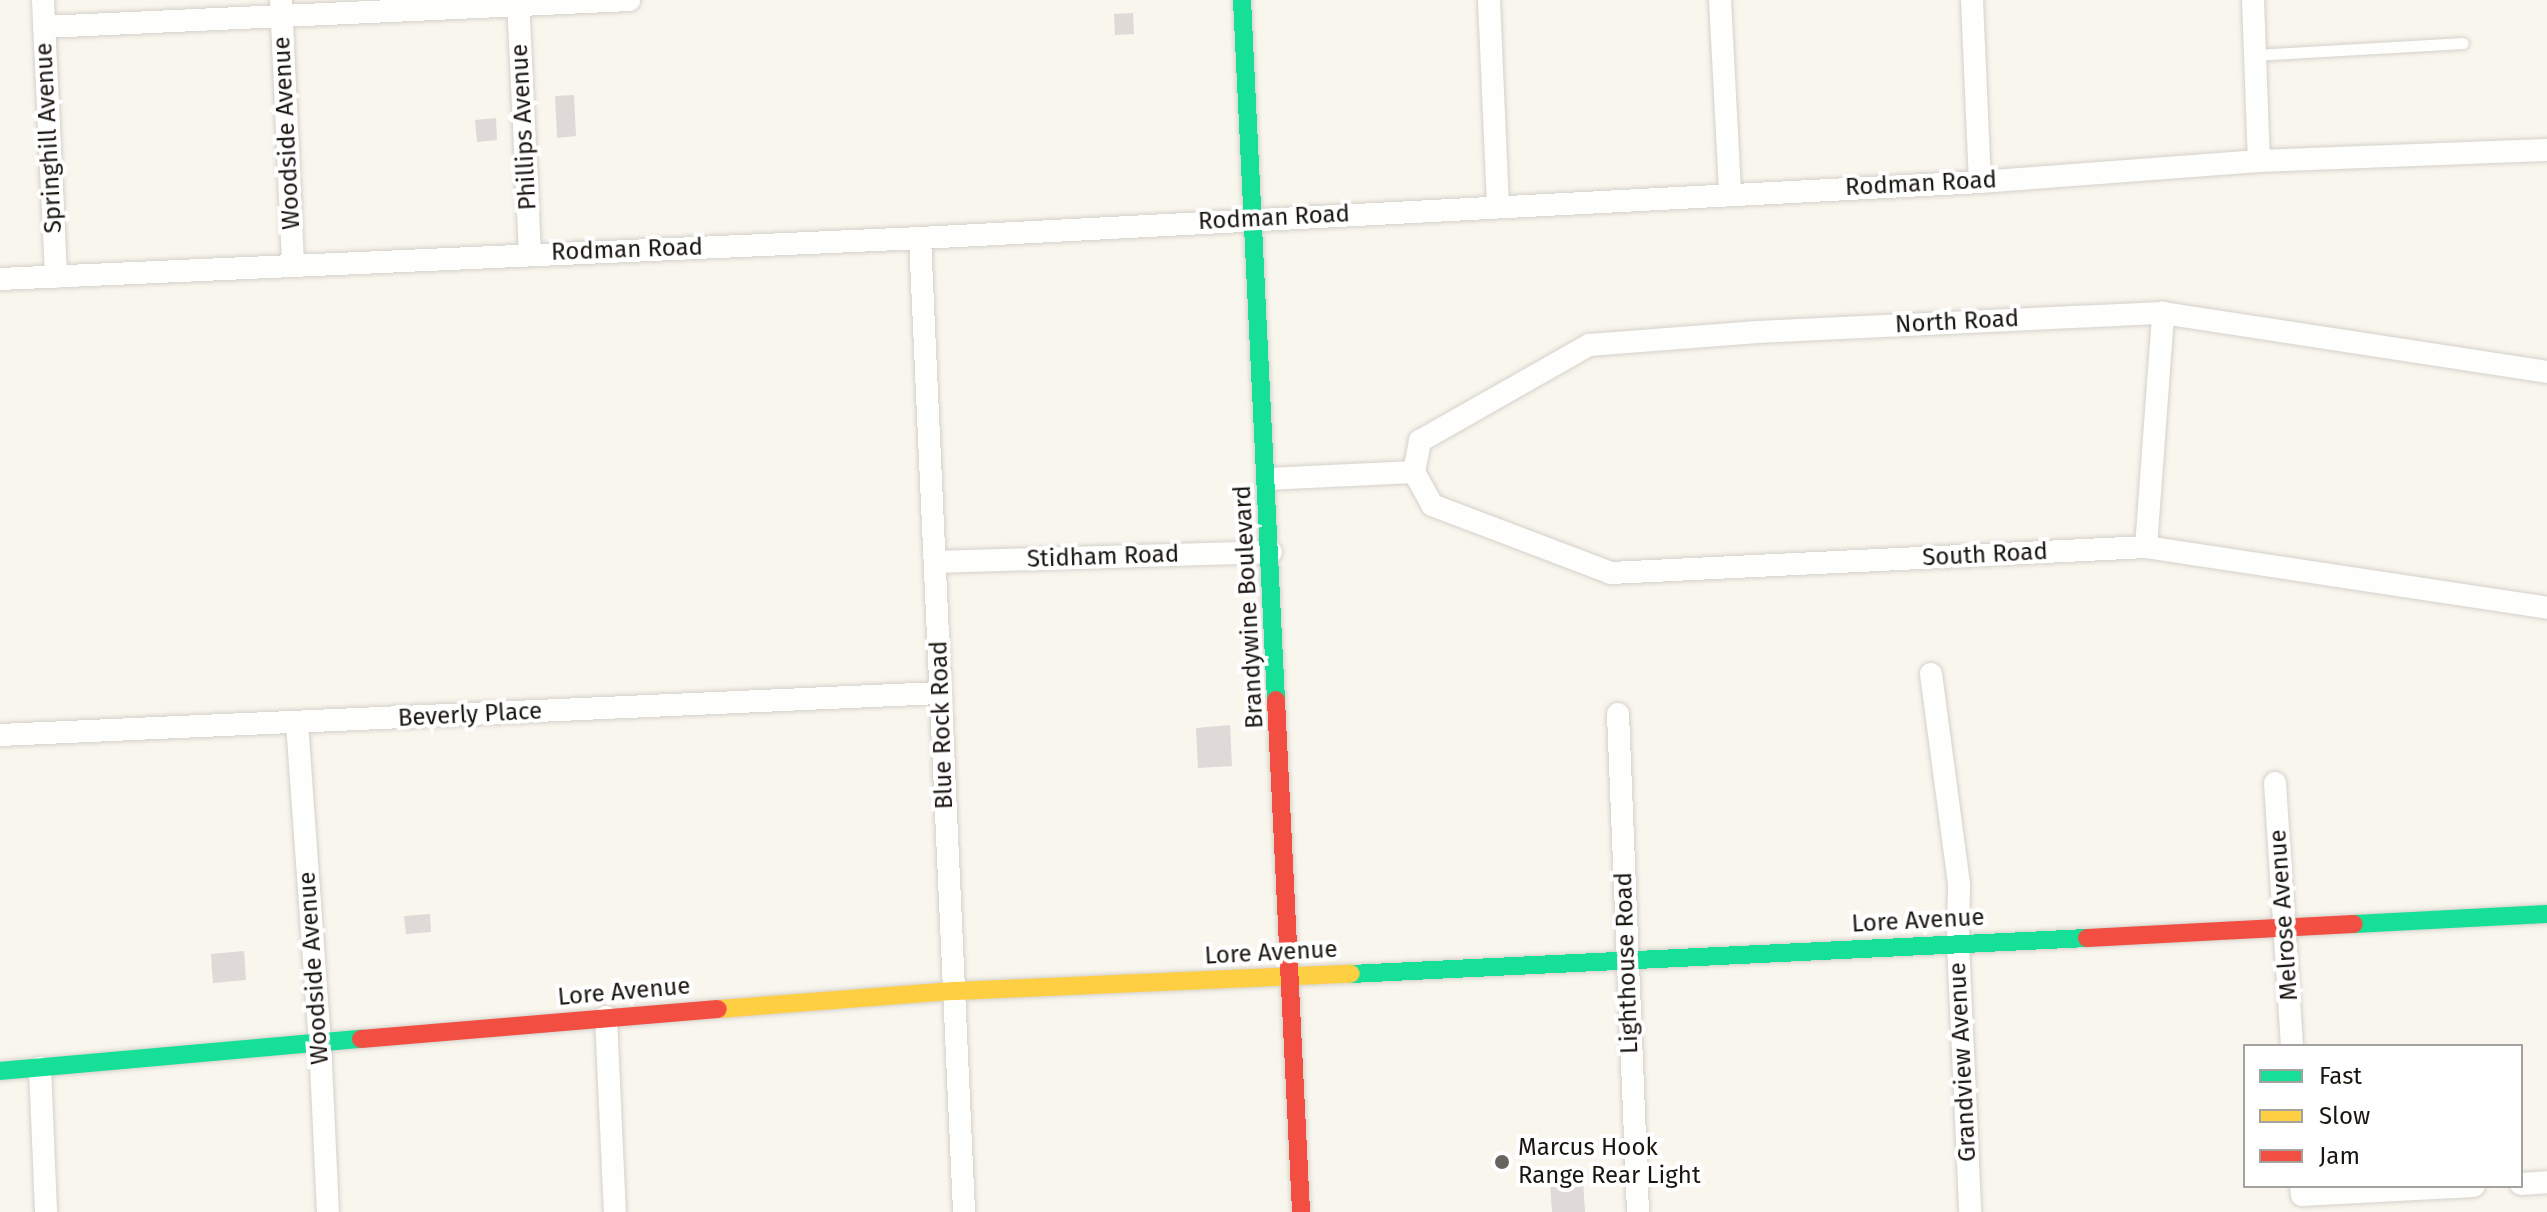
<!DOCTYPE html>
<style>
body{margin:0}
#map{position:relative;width:2547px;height:1212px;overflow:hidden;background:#f9f6ee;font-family:"Fira Sans",sans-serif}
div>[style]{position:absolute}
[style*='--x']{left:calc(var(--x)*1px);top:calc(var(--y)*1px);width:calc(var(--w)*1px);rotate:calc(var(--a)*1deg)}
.building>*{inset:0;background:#dfd9d7}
.roads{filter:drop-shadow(0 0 2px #d4d1ca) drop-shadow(0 0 2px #d4d1ca)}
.lane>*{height:11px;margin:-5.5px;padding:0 5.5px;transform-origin:5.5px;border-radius:5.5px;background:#fefefc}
.street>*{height:22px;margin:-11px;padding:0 11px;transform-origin:11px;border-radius:11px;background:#fefefc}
.fast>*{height:18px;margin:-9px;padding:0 9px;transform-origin:9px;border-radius:9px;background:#16e098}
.slow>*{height:18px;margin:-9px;padding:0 9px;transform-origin:9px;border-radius:9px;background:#ffcf43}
.jam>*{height:18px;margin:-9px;padding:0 9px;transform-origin:9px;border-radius:9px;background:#f24e42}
.dots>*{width:22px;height:22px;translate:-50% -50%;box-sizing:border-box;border:4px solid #fff;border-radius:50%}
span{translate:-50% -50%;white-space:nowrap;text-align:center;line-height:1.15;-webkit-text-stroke:8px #fff;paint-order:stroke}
.street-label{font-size:24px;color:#191610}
.poi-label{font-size:24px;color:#191610}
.left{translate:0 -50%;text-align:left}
.legend{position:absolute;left:2243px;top:1044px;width:280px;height:144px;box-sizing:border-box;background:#fff;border:2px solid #a3a29f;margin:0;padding:10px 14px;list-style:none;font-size:24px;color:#191610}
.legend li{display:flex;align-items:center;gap:16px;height:40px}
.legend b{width:40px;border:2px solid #a3a29f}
</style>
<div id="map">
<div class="building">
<i style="clip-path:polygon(1133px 13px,1134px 34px,1115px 35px,1114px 14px)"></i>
<i style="clip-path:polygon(574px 95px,576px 136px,557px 138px,555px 96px)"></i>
<i style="clip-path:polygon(496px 118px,497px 140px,477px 142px,475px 120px)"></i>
<i style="clip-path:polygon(1230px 725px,1232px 766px,1198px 768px,1196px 728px)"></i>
<i style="clip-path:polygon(430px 914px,431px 932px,406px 934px,404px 916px)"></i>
<i style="clip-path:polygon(244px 951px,246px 980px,213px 983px,211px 954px)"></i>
<i style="clip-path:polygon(1583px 1180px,1585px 1212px,1552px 1212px,1550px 1182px)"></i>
</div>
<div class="roads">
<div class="lane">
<i style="--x:2255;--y:55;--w:208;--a:-3.3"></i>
</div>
<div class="street">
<i style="--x:43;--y:0;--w:277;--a:87.3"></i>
<i style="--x:281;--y:0;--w:266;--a:87.4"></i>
<i style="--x:518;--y:0;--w:254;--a:87.3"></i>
<i style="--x:1489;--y:0;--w:205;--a:87.5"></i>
<i style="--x:1720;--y:0;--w:193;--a:87"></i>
<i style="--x:1972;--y:0;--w:182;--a:87.5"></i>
<i style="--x:2253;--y:0;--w:161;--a:87.9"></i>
<i style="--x:44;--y:27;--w:586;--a:-2.64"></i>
<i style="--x:920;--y:238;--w:975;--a:87.41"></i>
<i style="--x:0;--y:279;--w:921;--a:-2.55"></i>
<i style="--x:920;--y:238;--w:1061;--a:-3.02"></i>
<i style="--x:1980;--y:182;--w:280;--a:-4.3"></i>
<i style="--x:2259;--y:161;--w:288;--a:-2.2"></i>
<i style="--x:1414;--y:472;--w:38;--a:61"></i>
<i style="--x:1432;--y:505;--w:191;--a:20.8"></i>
<i style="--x:1611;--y:573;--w:536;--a:-2.78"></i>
<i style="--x:2146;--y:547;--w:406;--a:8.6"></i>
<i style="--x:1267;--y:479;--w:147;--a:-2.7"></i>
<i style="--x:1414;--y:472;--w:32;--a:-79"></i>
<i style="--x:1420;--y:441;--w:194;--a:-29.6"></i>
<i style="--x:1589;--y:345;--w:169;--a:-4.4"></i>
<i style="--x:1757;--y:332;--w:406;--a:-2.7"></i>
<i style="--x:2163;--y:313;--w:389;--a:8.7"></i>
<i style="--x:2146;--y:547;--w:235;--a:-85.8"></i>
<i style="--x:935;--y:562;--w:336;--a:-1.7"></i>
<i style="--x:1931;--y:674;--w:213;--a:82.4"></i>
<i style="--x:1959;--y:885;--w:58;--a:91"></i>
<i style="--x:1958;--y:943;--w:269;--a:87.4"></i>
<i style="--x:1618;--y:714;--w:498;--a:87.7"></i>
<i style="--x:297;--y:723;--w:321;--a:85.9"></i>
<i style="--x:320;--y:1043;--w:169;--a:87.3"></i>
<i style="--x:0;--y:735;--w:941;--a:-2.56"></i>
<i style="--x:2275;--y:783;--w:264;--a:86.3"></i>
<i style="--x:606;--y:1017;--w:195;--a:87.4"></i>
<i style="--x:40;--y:1068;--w:144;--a:87.6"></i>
<i style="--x:2521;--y:1184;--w:26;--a:-4"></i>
<i style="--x:2301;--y:1186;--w:9;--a:84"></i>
<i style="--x:2302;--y:1195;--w:172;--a:-3"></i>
</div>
<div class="fast">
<i style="--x:1242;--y:0;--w:701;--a:87.22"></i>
<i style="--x:2354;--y:924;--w:193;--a:-3"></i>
<i style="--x:1351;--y:974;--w:737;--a:-2.8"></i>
<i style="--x:0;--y:1071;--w:362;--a:-5.1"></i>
</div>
<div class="slow">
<i style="--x:718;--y:1009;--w:237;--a:-4.4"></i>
<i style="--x:954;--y:991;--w:397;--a:-2.5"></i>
</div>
<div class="jam">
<i style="--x:1276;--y:700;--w:513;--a:87.2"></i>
<i style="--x:2087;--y:938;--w:267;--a:-3"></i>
<i style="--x:361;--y:1039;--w:358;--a:-4.8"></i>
</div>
</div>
<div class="dots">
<i style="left:1502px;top:1162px;background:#67645e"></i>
</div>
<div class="street-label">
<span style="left:524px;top:127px;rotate:-93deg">Phillips Avenue</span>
<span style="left:287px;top:133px;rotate:-93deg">Woodside Avenue</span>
<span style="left:49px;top:138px;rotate:-93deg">Springhill Avenue</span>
<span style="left:1921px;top:184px;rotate:-3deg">Rodman Road</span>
<span style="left:1274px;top:218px;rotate:-3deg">Rodman Road</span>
<span style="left:627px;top:250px;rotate:-2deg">Rodman Road</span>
<span style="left:1957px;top:322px;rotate:-3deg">North Road</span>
<span style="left:1985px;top:555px;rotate:-3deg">South Road</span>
<span style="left:1103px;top:557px;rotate:-2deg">Stidham Road</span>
<span style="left:1249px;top:607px;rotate:-93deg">Brandywine Boulevard</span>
<span style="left:470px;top:715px;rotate:-3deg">Beverly Place</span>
<span style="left:942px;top:725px;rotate:-92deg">Blue Rock Road</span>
<span style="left:2284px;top:915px;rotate:-94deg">Melrose Avenue</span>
<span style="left:1918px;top:921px;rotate:-3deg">Lore Avenue</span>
<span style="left:1271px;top:953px;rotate:-3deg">Lore Avenue</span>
<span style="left:1627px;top:963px;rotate:-92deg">Lighthouse Road</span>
<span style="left:314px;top:968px;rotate:-94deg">Woodside Avenue</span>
<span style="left:624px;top:992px;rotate:-5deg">Lore Avenue</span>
<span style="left:1963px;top:1062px;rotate:-93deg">Grandview Avenue</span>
</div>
<div class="poi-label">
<span class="left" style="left:1518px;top:1162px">Marcus Hook<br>Range Rear Light</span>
</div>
<ul class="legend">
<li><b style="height:10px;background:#16e098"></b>Fast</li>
<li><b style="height:10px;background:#ffcf43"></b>Slow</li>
<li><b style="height:10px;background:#f24e42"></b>Jam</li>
</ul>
</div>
